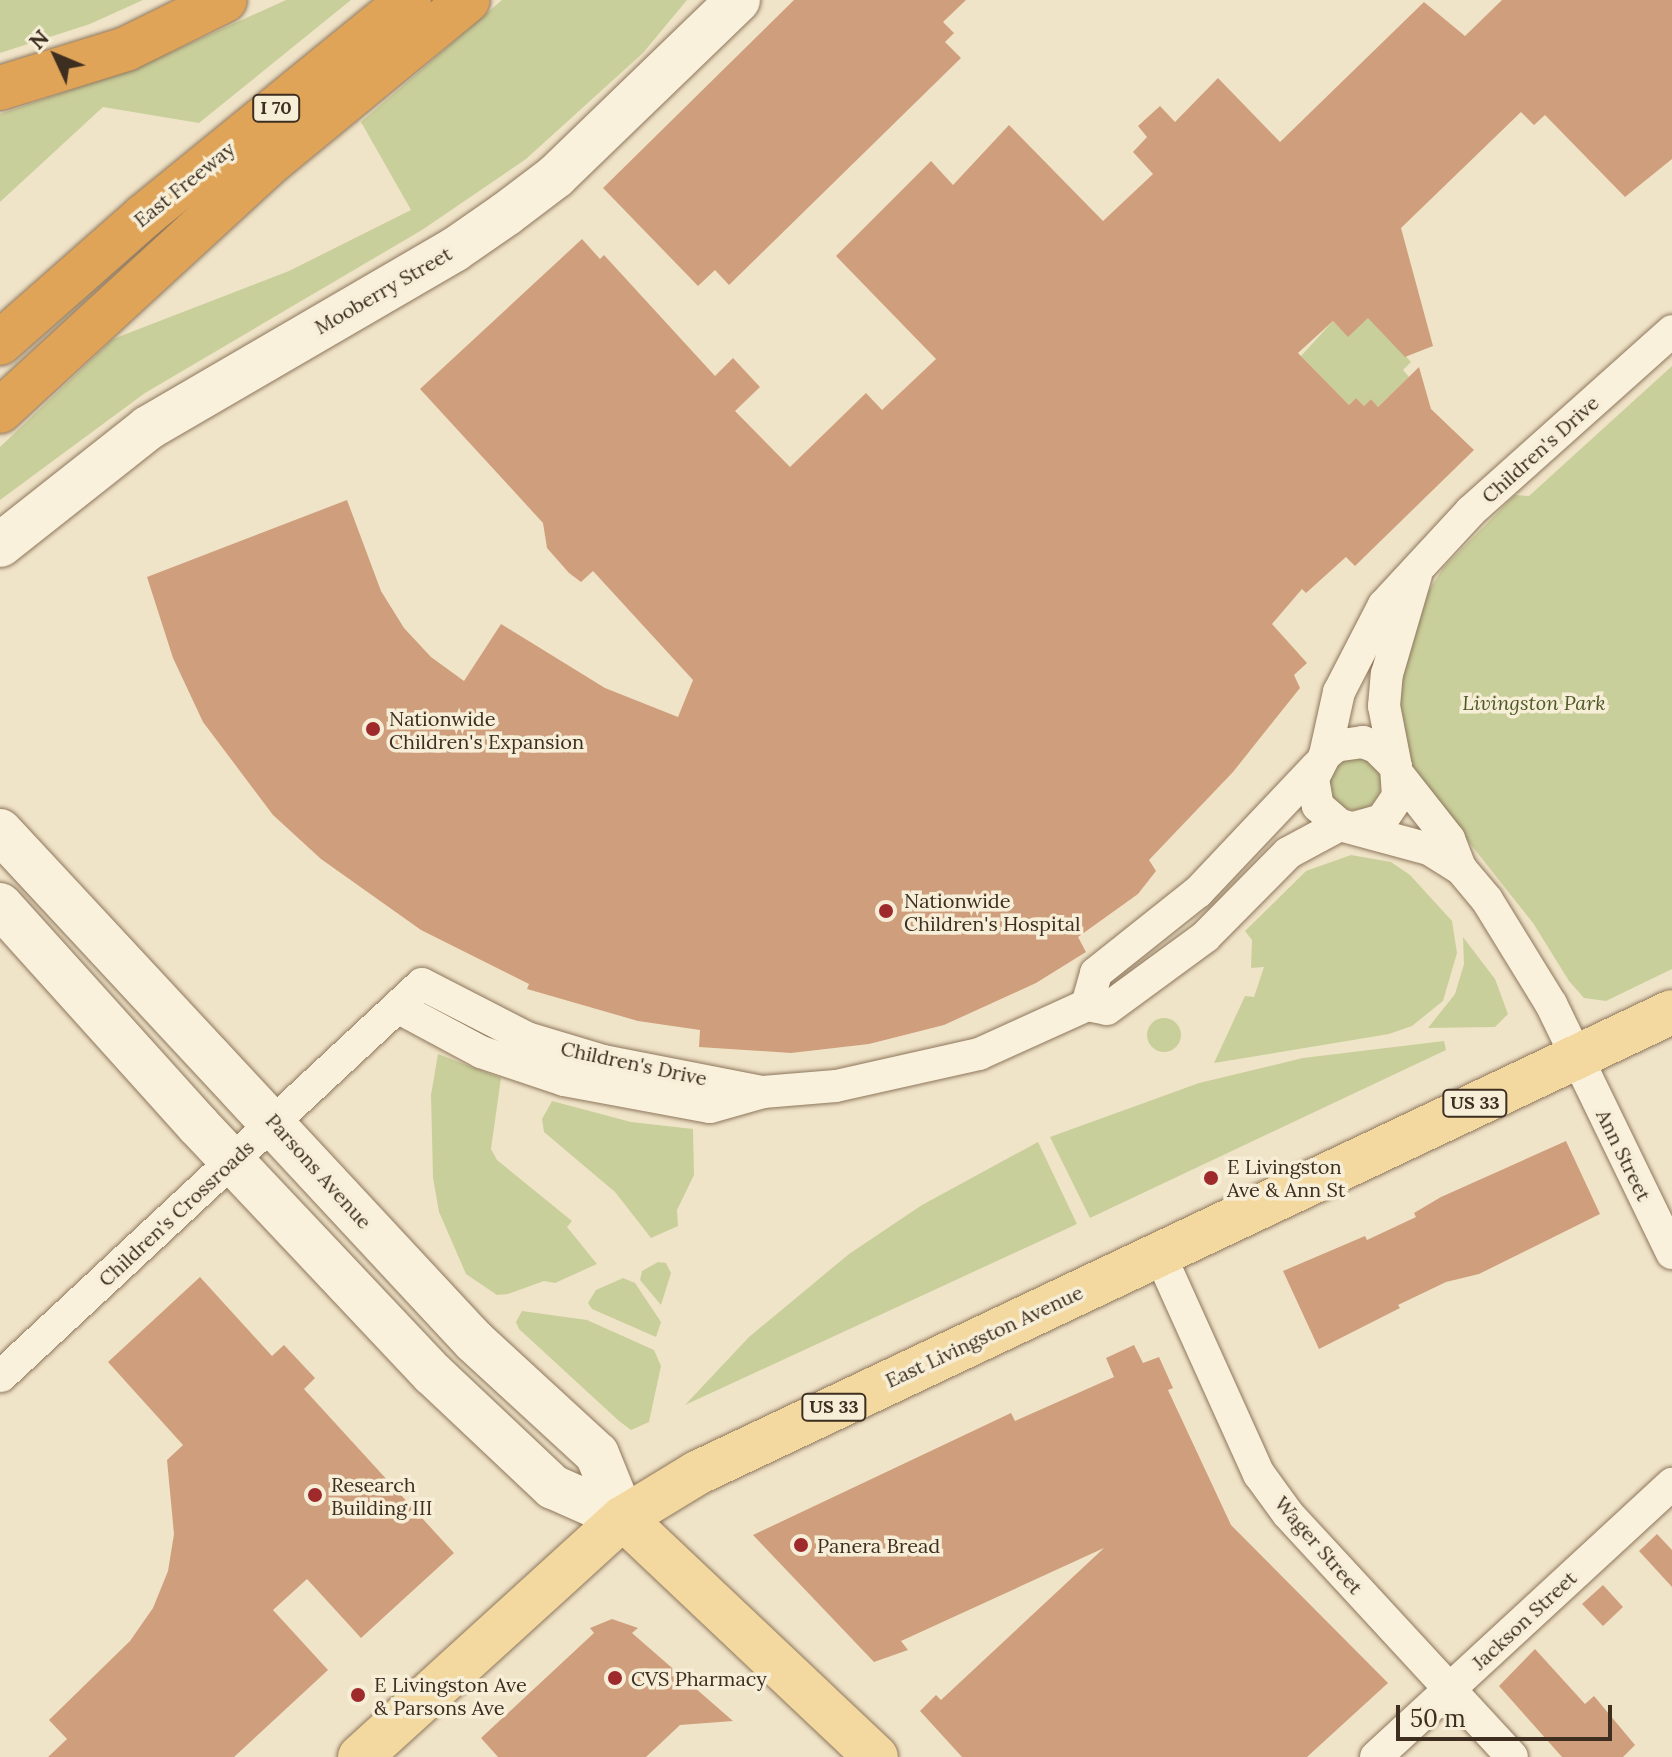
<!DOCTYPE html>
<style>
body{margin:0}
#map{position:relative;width:1672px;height:1757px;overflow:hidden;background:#f0e4c8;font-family:Lora,serif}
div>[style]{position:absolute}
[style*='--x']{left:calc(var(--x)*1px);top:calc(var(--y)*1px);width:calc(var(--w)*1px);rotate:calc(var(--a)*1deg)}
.green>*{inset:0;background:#c9cf9b}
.round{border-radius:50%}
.building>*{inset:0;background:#cf9f7d}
.roads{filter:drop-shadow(0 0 2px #8d765c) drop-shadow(0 0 2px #8d765c)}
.street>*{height:32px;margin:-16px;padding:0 16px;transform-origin:16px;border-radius:16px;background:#faf1dc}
.secondary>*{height:44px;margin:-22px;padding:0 22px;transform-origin:22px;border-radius:22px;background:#faf1dc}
.primary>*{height:44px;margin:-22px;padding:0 22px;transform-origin:22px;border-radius:22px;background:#f3d9a0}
.highway>*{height:44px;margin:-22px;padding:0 22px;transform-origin:22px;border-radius:22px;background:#e0a458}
.dots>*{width:22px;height:22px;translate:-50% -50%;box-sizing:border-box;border:4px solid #f7eed8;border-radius:50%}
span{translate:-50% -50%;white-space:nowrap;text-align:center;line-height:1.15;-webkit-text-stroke:7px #f7eed8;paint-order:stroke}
.shield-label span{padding:2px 6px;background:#f7eed8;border:2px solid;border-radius:6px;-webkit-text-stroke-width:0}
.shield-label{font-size:18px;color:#3d2e20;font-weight:700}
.street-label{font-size:20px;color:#3d2e20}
.park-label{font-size:20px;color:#4d5a26;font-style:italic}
.poi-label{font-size:20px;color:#3d2e20}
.left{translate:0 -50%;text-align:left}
.north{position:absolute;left:16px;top:16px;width:80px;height:80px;-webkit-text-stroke:6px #f7eed8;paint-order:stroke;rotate:314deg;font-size:22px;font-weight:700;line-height:32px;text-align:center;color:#3d2e20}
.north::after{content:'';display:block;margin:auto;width:28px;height:36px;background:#3d2e20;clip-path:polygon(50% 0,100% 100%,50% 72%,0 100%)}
.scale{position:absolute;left:1396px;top:1705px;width:216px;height:36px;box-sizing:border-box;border:4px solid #3d2e20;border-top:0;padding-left:10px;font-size:24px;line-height:28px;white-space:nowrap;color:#3d2e20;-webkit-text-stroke:6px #f7eed8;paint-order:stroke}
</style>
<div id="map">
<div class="green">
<i style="clip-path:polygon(0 0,143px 0,90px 24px,0 53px)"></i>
<i style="clip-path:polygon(286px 0,351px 0,199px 123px,103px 107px,0 202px,0 114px,138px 67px)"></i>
<i style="clip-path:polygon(502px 0,687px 0,643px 53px,526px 159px,422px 230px,145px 393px,0 500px,0 447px,113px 339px,289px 271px,411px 210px,361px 122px)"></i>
<i style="clip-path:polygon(1344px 286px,1411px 362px,1403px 370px,1409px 377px,1378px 407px,1371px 399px,1364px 406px,1356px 398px,1349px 405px,1301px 356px,1333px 321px,1348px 336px)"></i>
<i style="clip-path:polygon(1672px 366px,1672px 969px,1606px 1001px,1584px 998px,1569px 981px,1533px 923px,1404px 760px,1394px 681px,1412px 618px,1443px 568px,1515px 495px,1529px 496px)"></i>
<i class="round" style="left:1329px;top:758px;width:52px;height:52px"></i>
<i style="clip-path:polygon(1351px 855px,1391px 862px,1410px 875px,1452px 921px,1457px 953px,1443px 1001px,1412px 1026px,1389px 1034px,1214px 1063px,1245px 996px,1254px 997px,1264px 967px,1251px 968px,1252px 940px,1245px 931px,1306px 871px)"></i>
<i style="clip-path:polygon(1463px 937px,1495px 979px,1508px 1014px,1495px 1027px,1428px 1028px,1455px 994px,1464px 964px)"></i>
<i class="round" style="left:1147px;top:1018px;width:34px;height:34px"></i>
<i style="clip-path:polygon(1444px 1041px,1446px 1050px,1090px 1218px,1050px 1137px,1199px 1083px,1303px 1058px)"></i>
<i style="clip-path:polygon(438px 1054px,501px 1078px,491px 1149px,497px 1160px,572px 1221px,567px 1227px,597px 1264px,555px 1283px,544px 1281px,508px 1294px,497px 1295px,466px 1274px,439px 1212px,433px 1178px,431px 1095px)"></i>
<i style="clip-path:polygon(552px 1101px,631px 1122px,693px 1129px,694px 1175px,677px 1210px,678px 1226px,651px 1238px,615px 1192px,544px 1132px,542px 1119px)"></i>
<i style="clip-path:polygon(1038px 1142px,1077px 1224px,685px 1405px,749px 1337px,849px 1254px,922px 1205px)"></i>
<i style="clip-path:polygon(658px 1262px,666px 1263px,671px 1273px,661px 1305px,640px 1280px,642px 1271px)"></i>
<i style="clip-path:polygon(623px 1278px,635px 1283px,661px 1322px,656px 1337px,592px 1309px,588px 1303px,596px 1290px)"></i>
<i style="clip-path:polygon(522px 1311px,587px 1320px,654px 1350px,661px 1366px,649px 1422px,631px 1430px,619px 1421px,519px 1329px,516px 1322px)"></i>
</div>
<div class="building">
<i style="clip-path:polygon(794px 0,966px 0,943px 22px,954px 33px,945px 42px,961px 58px,729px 285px,715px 270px,698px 286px,603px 188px)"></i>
<i style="clip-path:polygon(1502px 0,1672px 0,1672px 159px,1625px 197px,1545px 115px,1534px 125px,1521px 112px,1401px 228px,1433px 346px,1405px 357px,1368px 318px,1348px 337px,1333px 321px,1298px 353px,1349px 405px,1356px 398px,1364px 406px,1371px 399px,1378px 407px,1419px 367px,1431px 409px,1474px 450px,1355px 566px,1346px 557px,1306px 593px,1302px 589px,1272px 624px,1307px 663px,1294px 675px,1300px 688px,1233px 772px,1149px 860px,1156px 871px,1138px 894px,1078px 937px,1086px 952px,1036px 983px,944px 1025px,869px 1044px,791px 1053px,699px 1047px,700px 1030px,638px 1021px,527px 989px,529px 984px,421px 930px,321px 859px,273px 815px,203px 722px,173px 658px,147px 577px,347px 500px,381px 591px,404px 628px,431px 657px,464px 681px,501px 624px,605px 688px,678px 717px,693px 680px,593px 571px,581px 582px,569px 573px,547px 548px,543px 523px,420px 389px,582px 239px,600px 259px,604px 255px,715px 376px,733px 358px,760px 387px,735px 411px,790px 467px,866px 393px,882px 410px,936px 359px,836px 256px,931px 161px,953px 185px,1009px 125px,1103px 221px,1153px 174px,1133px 152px,1147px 137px,1138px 126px,1160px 106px,1175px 122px,1218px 78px,1280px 142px,1424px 2px,1465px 36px)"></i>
<i style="clip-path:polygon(1566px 1141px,1600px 1214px,1479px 1274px,1446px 1282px,1398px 1305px,1400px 1308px,1319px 1349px,1283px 1271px,1365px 1236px,1367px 1240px,1416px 1217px,1414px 1213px,1441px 1197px)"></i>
<i style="clip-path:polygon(200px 1277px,272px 1356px,284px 1345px,315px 1378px,304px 1389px,454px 1553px,361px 1638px,307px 1579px,273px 1610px,328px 1670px,234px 1757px,48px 1757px,67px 1739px,49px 1720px,130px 1641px,153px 1608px,168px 1571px,174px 1534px,167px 1460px,183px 1445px,108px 1362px)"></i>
<i style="clip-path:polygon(1134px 1345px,1143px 1363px,1159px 1357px,1173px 1388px,1168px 1390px,1231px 1525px,1388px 1683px,1307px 1757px,962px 1757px,920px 1711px,936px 1695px,941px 1700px,1104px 1548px,901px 1641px,908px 1650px,874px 1662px,753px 1535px,1011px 1413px,1015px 1421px,1114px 1377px,1106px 1358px)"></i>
<i style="clip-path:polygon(1657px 1534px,1672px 1550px,1672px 1587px,1639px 1551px)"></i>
<i style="clip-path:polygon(1603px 1585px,1623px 1607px,1603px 1626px,1582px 1604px)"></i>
<i style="clip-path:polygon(612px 1619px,638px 1628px,632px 1633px,733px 1721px,680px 1725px,646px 1757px,498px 1757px,481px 1738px,594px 1633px,590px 1628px)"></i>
<i style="clip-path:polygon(1535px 1649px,1585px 1704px,1594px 1696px,1635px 1745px,1623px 1757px,1562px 1757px,1499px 1686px)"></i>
</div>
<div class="roads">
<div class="street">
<i style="--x:1325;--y:755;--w:65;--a:-77.5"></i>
<i style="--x:1339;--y:692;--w:98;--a:-62.7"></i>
<i style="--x:1384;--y:605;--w:128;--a:-47.2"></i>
<i style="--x:1471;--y:511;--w:270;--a:-41.8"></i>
<i style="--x:1396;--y:767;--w:62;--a:-101.1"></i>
<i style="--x:1384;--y:706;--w:32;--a:-85"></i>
<i style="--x:1387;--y:674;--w:103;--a:-73.7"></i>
<i style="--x:1397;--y:773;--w:84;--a:51.8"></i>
<i style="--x:1449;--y:839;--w:30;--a:69"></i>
<i style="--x:1354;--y:828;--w:29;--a:-16"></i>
<i style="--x:1382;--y:820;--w:29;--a:-56"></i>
<i style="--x:1398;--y:796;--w:29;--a:-94"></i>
<i style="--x:1396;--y:767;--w:28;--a:-135"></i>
<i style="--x:1376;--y:747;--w:14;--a:-159"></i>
<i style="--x:1363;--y:742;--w:27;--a:172"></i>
<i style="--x:1336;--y:746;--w:14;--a:141"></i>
<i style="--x:1325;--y:755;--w:27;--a:117"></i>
<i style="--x:1313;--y:779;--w:27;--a:80"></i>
<i style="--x:1318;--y:806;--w:29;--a:41"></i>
<i style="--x:1340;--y:825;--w:92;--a:15.1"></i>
<i style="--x:1429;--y:849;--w:38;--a:32"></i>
<i style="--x:1461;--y:869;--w:40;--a:50"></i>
<i style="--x:1487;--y:900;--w:122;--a:58.4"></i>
<i style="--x:1551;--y:1004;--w:277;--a:64.1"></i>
<i style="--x:1087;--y:1005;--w:33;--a:-74"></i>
<i style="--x:1096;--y:973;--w:130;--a:-38.5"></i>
<i style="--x:1198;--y:892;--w:173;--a:-46.6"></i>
<i style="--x:399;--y:1008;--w:93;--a:28.2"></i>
<i style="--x:481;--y:1052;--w:88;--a:18.6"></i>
<i style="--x:564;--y:1080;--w:148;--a:10.5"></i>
<i style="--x:710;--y:1107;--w:55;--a:-15.8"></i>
<i style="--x:1159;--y:1253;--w:243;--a:65.7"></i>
<i style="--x:1259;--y:1474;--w:49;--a:54.1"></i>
<i style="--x:1288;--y:1514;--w:330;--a:47.3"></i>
<i style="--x:1;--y:1376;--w:575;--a:-42.96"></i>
<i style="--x:422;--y:984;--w:118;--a:27.2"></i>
<i style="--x:527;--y:1038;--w:79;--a:16.8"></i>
<i style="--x:603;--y:1061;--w:163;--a:11"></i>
<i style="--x:763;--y:1092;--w:73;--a:-4.7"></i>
<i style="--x:836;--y:1086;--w:147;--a:-12.6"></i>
<i style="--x:979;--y:1054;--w:119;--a:-24.4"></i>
<i style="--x:1087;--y:1005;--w:20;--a:11"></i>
<i style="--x:1107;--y:1009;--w:122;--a:-36.3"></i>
<i style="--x:1205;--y:937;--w:118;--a:-45.3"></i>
<i style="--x:1288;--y:853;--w:59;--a:-28.3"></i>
<i style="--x:1376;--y:1757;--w:403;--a:-42.7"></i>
</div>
<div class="secondary">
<i style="--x:0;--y:545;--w:189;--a:-38.3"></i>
<i style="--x:148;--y:428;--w:354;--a:-30.2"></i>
<i style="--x:454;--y:250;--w:63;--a:-34.7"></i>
<i style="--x:506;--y:214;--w:63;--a:-37.2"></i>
<i style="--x:556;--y:176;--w:253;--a:-44"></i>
<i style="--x:0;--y:831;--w:696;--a:47.1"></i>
<i style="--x:474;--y:1341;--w:167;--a:42.6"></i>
<i style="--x:597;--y:1454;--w:69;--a:67.9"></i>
<i style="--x:0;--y:905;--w:297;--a:48"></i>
<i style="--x:199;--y:1126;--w:341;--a:46.7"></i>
<i style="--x:433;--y:1374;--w:165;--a:43.3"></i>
<i style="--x:553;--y:1487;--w:77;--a:23.9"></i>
</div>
<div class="primary">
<i style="--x:623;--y:1518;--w:348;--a:43.4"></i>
<i style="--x:360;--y:1757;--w:355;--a:-42.3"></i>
<i style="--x:623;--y:1518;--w:87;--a:-31.3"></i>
<i style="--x:697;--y:1473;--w:1078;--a:-25.31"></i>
</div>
<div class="highway">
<i style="--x:0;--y:88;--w:132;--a:-17.2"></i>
<i style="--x:126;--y:49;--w:110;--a:-26.3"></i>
<i style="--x:0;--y:343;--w:192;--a:-41.4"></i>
<i style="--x:144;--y:216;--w:342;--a:-39.2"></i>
<i style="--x:0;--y:411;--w:362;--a:-42.6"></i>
<i style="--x:266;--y:166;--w:261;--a:-39.4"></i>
</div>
</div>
<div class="dots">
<i style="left:373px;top:729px;background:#9e2a2b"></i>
<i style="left:886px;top:911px;background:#9e2a2b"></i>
<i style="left:1211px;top:1178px;background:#9e2a2b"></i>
<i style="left:315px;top:1495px;background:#9e2a2b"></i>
<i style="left:801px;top:1545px;background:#9e2a2b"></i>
<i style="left:615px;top:1678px;background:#9e2a2b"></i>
<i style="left:358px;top:1695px;background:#9e2a2b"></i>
</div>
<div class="shield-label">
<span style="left:276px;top:108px">I 70</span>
<span style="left:1475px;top:1103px">US 33</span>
<span style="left:834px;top:1407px">US 33</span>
</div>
<div class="street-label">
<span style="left:184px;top:184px;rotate:-39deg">East Freeway</span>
<span style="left:383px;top:290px;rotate:-30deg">Mooberry Street</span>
<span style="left:1540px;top:449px;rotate:-42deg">Children's Drive</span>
<span style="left:634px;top:1063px;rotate:12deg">Children's Drive</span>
<span style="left:1624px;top:1155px;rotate:64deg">Ann Street</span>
<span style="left:319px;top:1171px;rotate:48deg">Parsons Avenue</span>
<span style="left:176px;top:1213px;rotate:-43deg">Children's Crossroads</span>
<span style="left:984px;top:1336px;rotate:-25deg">East Livingston Avenue</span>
<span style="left:1319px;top:1545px;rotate:49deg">Wager Street</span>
<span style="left:1524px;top:1620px;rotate:-43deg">Jackson Street</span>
</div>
<div class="park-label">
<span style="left:1534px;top:702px">Livingston Park</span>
</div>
<div class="poi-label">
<span class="left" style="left:389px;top:730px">Nationwide<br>Children's Expansion</span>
<span class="left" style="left:904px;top:912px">Nationwide<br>Children's Hospital</span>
<span class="left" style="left:1227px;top:1178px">E Livingston<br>Ave &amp; Ann St</span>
<span class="left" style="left:331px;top:1496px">Research<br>Building III</span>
<span class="left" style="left:817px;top:1545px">Panera Bread</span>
<span class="left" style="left:631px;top:1678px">CVS Pharmacy</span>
<span class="left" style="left:374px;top:1696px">E Livingston Ave<br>&amp; Parsons Ave</span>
</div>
<div class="north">N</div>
<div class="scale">50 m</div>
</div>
